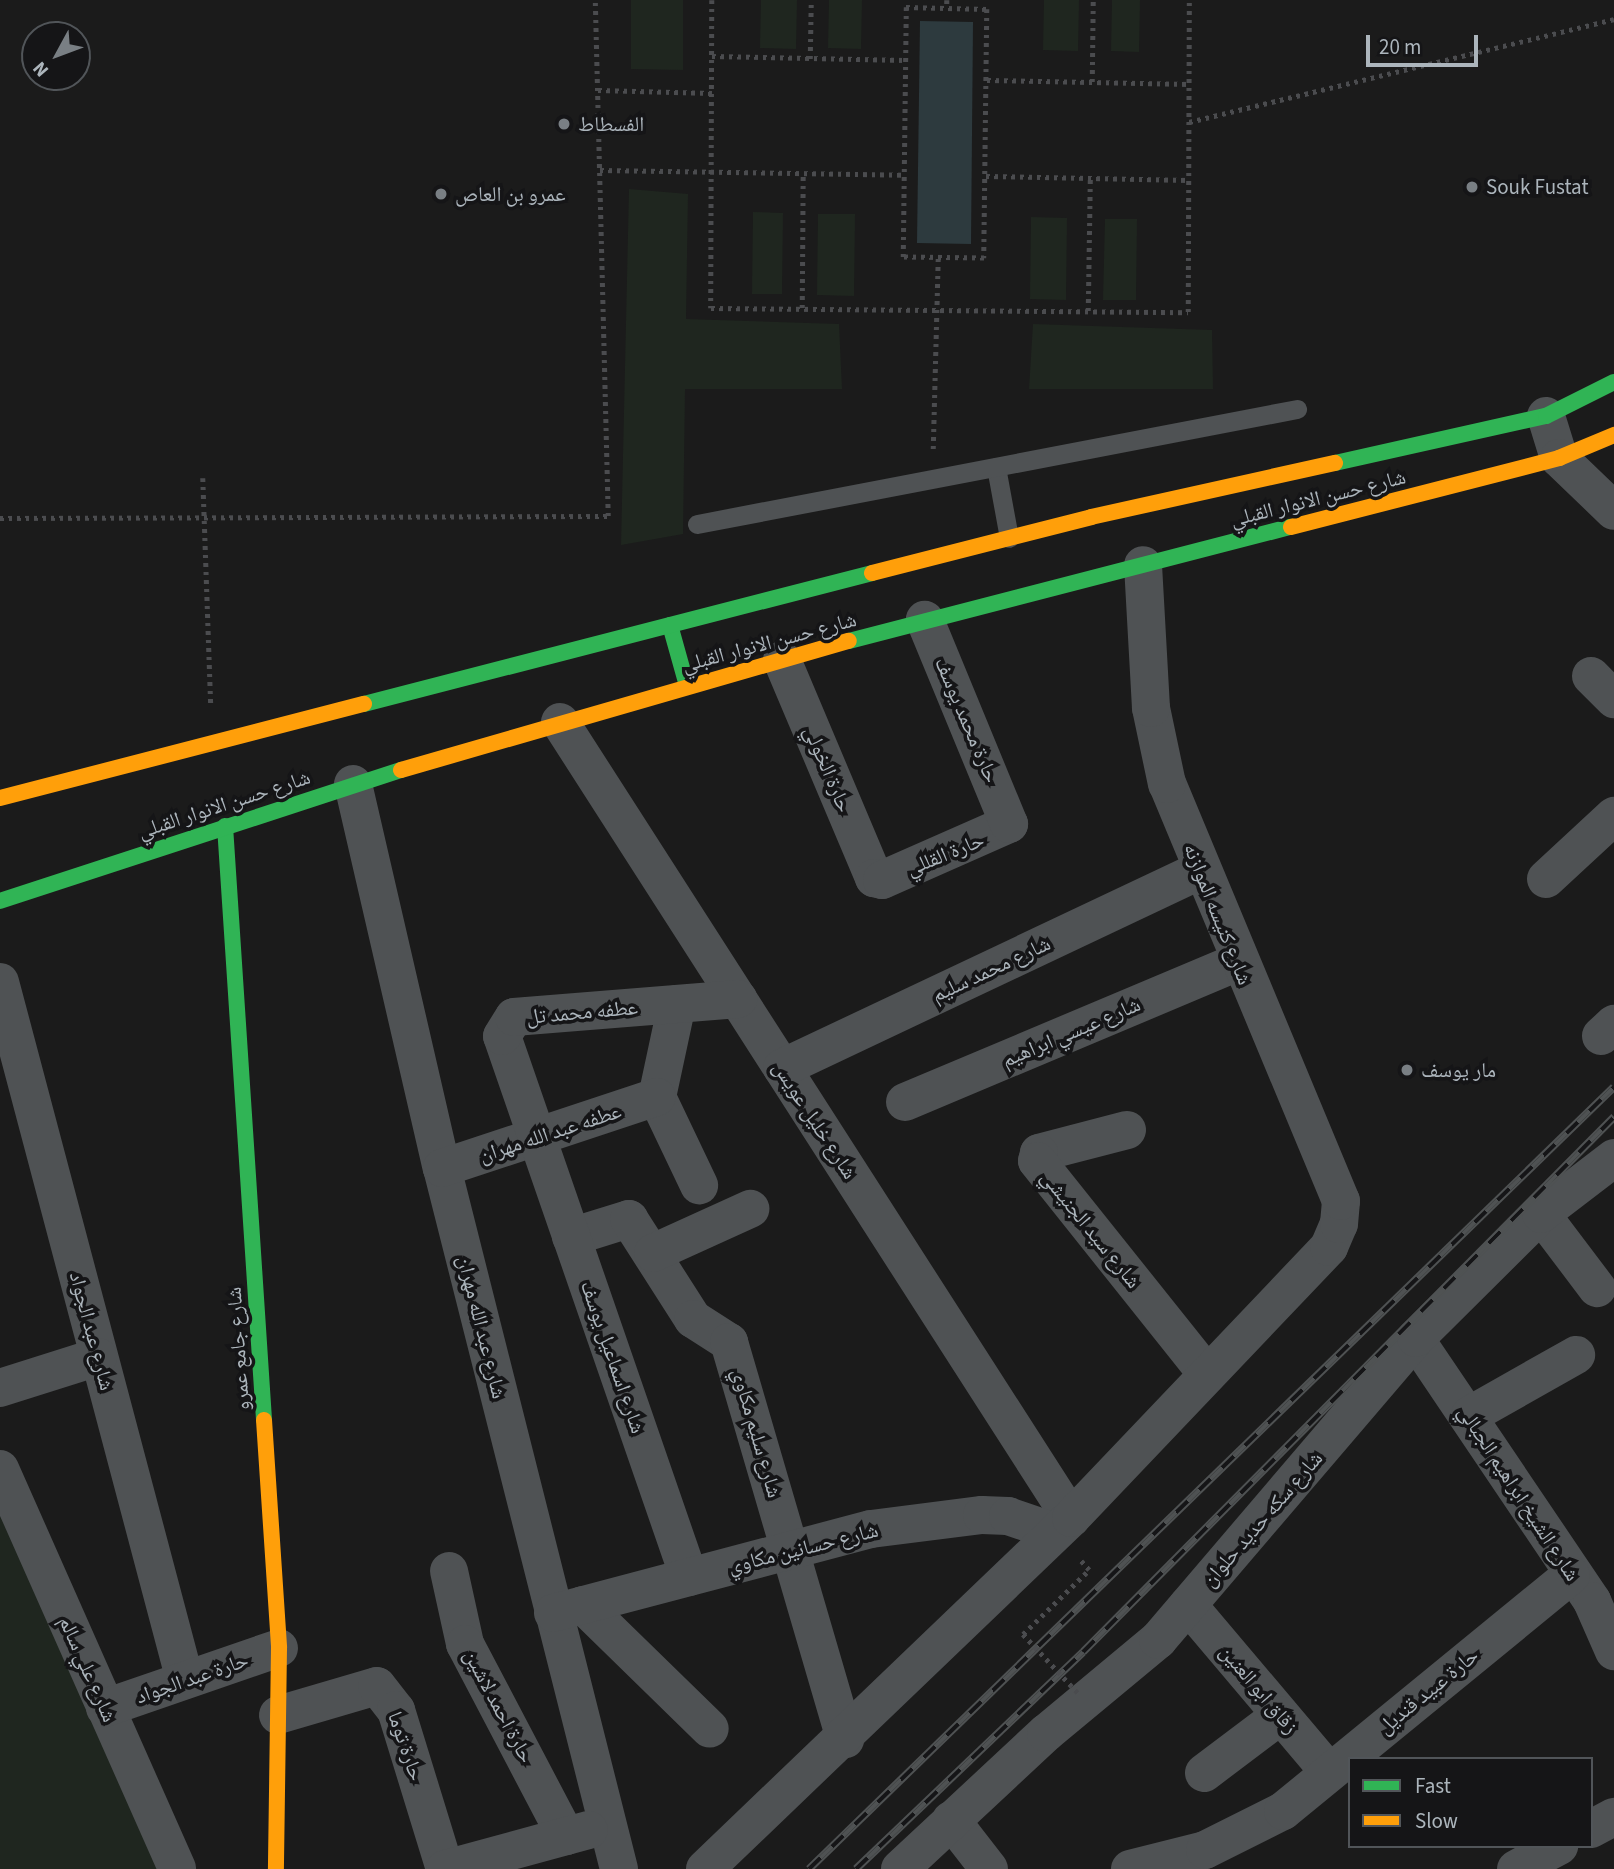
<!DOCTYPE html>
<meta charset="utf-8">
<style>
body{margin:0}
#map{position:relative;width:1614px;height:1869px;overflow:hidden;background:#1b1b1b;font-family:"Source Sans 3","Noto Naskh Arabic",sans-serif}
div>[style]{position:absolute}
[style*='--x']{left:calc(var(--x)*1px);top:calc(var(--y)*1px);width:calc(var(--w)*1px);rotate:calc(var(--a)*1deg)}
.green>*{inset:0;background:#1f261f}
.water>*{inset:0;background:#2d3a3e}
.path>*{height:4.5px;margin-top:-2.25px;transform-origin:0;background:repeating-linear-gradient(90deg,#4b4c4f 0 3.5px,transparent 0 8.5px)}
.lane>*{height:19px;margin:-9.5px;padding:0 9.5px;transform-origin:9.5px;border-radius:9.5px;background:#4f5254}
.street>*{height:38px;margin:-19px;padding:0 19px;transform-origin:19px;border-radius:19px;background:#4f5254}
.fast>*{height:16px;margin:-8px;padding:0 8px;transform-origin:8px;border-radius:8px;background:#30b455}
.slow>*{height:16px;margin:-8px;padding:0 8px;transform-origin:8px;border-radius:8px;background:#ff9f0a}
.rail>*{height:8px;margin-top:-4px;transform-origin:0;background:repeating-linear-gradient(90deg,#151517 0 16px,#4f5253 0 32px);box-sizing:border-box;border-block:2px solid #4f5253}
.path-bridge>*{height:4.5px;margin-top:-2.25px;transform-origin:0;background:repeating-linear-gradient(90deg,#4b4c4f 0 3.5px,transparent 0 8.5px)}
.dots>*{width:19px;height:19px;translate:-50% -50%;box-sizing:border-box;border:4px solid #151517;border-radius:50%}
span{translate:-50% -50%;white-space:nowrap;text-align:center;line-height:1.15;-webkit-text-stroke:7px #151517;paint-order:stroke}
.poi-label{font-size:21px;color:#acb5bc}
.left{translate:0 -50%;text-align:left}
.street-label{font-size:21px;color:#acb5bc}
.legend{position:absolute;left:1348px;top:1757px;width:245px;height:91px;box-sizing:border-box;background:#151517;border:2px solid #515559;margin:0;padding:9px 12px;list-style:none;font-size:21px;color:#acb5bc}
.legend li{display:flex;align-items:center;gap:14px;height:35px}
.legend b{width:35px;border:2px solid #515559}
.north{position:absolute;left:21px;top:21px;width:70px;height:70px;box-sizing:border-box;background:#151517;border:2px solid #515559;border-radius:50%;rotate:229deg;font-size:19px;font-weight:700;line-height:28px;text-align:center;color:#acb5bc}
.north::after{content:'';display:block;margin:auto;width:24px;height:32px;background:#797f84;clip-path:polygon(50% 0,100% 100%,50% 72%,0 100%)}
.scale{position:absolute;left:1366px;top:35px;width:112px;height:32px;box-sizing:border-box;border:4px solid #acb5bc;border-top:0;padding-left:9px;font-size:21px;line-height:24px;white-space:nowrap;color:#acb5bc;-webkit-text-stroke:5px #151517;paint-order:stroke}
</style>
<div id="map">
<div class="green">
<i style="clip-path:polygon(631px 0,683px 0,683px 70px,631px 69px)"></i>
<i style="clip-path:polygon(761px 0,797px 0,796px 49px,760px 48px)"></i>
<i style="clip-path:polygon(829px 0,862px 0,861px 49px,828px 48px)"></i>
<i style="clip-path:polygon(1044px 0,1079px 0,1078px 51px,1043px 50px)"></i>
<i style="clip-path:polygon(1112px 0,1140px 0,1139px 52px,1111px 51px)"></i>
<i style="clip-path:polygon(629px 189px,688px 194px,686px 319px,839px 324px,842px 389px,685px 389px,683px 534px,621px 545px)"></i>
<i style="clip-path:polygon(753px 212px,783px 213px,782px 294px,752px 294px)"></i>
<i style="clip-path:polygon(818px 214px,855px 214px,854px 296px,817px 295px)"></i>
<i style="clip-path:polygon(1031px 217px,1067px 218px,1066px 300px,1030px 299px)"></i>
<i style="clip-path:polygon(1105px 219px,1137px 219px,1136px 300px,1103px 300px)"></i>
<i style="clip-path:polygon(1033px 324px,1212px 330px,1213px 389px,1029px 389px)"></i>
<i style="clip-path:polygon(0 1458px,179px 1869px,0 1869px)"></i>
</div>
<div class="water">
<i style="clip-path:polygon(920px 21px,973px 22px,971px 244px,917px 243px)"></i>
</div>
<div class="path">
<i style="--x:712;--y:0;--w:308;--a:90.2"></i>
<i style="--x:711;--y:308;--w:477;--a:0.5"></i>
<i style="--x:1188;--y:312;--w:312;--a:-89.8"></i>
<i style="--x:947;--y:0;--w:8;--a:90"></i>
<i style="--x:906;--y:7;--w:81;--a:1.4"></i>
<i style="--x:987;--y:9;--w:249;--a:90.7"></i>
<i style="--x:984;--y:258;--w:81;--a:-179.3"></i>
<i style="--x:903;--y:257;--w:250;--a:-89.3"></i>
<i style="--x:712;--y:56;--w:193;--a:1.2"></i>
<i style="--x:810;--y:59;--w:59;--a:-89"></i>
<i style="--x:987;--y:80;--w:202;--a:1.1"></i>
<i style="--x:1092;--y:82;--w:82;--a:-89.3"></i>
<i style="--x:598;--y:90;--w:114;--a:1.5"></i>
<i style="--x:1189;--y:122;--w:437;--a:-13.6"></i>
<i style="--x:600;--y:170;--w:304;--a:0.9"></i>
<i style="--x:986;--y:176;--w:202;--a:1.1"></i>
<i style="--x:802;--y:308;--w:135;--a:-89.6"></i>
<i style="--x:1088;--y:311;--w:133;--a:-89.1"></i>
<i style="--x:933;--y:449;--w:192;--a:-88.5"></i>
<i style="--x:203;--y:478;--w:226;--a:88"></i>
<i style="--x:0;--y:518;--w:608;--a:-0.19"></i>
<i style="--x:608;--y:516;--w:516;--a:-91.44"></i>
<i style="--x:1023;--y:1634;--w:92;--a:-44.1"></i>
<i style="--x:1089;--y:1570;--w:12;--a:-132"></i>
</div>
<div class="lane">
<i style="--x:996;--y:467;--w:72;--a:79.6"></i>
<i style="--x:697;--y:524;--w:611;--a:-10.85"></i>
</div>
<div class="street">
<i style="--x:1546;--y:416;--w:44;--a:72.8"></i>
<i style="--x:1559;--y:458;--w:76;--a:43.9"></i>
<i style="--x:782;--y:660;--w:237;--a:67.1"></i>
<i style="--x:874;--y:878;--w:8;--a:14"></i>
<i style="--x:882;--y:880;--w:139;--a:-23.8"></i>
<i style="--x:1009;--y:824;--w:221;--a:-112.4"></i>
<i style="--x:1591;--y:676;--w:33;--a:45"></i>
<i style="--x:560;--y:722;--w:946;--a:57.3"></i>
<i style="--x:353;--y:784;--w:394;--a:77"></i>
<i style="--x:442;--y:1168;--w:723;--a:75.83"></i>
<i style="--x:1546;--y:879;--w:93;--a:-42.8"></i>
<i style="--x:0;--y:982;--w:722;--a:75.16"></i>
<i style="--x:677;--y:1004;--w:95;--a:102.1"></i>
<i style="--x:657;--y:1097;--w:98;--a:64.5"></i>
<i style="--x:1601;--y:1036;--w:18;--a:-43"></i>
<i style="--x:782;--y:1068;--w:461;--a:-25.3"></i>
<i style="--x:905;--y:1102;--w:361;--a:-22.8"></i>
<i style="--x:1127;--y:1130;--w:91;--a:165.4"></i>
<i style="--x:1039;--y:1153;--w:8;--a:104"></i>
<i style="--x:1037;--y:1161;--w:273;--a:51.4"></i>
<i style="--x:442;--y:1168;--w:226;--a:-18.3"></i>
<i style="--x:1541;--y:1214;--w:93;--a:52.9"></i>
<i style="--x:571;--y:1237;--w:61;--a:-17.2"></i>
<i style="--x:629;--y:1219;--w:119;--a:57.4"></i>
<i style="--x:693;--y:1319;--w:43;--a:32.6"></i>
<i style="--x:729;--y:1342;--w:414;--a:73.7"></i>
<i style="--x:653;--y:1253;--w:107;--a:-24.4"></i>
<i style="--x:1416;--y:1340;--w:315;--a:56"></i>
<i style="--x:1592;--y:1601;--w:55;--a:66.3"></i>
<i style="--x:0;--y:1388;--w:103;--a:-17.6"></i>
<i style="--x:1470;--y:1415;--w:122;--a:-29.5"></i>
<i style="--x:0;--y:1469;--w:437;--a:66.1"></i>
<i style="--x:449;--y:1571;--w:75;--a:77.6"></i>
<i style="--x:465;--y:1644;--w:217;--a:62.3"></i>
<i style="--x:689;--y:1577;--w:572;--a:-109.07"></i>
<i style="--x:502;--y:1036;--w:22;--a:-58"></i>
<i style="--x:514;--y:1017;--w:225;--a:-4.6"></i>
<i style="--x:583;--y:1605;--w:177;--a:44.3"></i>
<i style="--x:1188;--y:1605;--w:219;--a:49.8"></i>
<i style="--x:553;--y:1613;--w:329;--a:-14.8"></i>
<i style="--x:871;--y:1529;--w:112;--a:-7.2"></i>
<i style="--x:982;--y:1515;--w:26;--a:2"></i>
<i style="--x:1008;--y:1516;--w:50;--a:18.8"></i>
<i style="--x:105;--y:1708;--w:184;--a:-19"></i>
<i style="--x:278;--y:1715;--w:103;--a:-16.3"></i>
<i style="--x:377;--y:1686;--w:31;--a:52"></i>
<i style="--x:396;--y:1710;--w:166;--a:72.9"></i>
<i style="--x:1204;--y:1773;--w:96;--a:-37"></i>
<i style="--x:951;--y:1820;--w:62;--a:52.2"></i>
<i style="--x:1591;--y:1829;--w:26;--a:-28"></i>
<i style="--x:445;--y:1869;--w:149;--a:-15.2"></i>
<i style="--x:705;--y:1869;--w:507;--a:-43.8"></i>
<i style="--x:1071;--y:1518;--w:374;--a:-46.4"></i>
<i style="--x:1329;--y:1247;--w:25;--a:-67"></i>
<i style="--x:1339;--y:1224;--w:23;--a:-85"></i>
<i style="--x:1341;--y:1201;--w:452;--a:-112.6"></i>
<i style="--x:1167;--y:784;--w:78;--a:-101.9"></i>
<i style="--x:1151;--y:708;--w:143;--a:-93.2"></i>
<i style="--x:900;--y:1869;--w:200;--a:-43"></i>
<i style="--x:1046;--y:1733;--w:146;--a:-39.7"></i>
<i style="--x:1158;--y:1640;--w:397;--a:-49.5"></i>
<i style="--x:1416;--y:1338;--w:176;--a:-44.8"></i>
<i style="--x:1541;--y:1214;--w:92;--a:-37.5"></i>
<i style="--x:1130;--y:1869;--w:77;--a:-14.2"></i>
<i style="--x:1205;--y:1850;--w:87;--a:-26.6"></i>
<i style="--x:1283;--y:1811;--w:372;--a:-39.3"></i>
<i style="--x:1516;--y:1869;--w:49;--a:-28.1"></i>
</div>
<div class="fast">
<i style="--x:1335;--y:463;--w:216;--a:-12.6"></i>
<i style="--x:1546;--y:416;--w:76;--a:-26.6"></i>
<i style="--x:670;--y:625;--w:63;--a:74.4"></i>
<i style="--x:849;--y:641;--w:456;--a:-14.5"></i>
<i style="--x:364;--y:704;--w:525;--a:-14.46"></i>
<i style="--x:225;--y:826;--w:595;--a:86.24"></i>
<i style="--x:0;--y:901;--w:422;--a:-18.1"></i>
</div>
<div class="slow">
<i style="--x:1291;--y:527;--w:277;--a:-14.4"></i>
<i style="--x:1559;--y:458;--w:60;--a:-22.7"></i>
<i style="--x:872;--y:573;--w:226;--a:-14.3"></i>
<i style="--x:1091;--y:517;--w:250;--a:-12.5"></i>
<i style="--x:401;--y:770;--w:466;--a:-16.1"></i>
<i style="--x:0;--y:798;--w:376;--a:-14.5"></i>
<i style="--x:264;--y:1420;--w:228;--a:86.2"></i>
<i style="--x:279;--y:1648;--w:221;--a:90.8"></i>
</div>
<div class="rail">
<i style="--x:809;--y:1869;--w:1122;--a:-44.17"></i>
<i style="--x:856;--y:1869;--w:314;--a:-43.7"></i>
<i style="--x:1083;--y:1652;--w:754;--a:-45.21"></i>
</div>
<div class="path-bridge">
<i style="--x:1023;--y:1634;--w:81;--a:47"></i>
</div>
<div class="dots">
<i style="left:564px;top:124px;background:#797f84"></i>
<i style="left:1472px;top:187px;background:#797f84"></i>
<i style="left:441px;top:194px;background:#797f84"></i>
<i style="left:1407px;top:1070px;background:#797f84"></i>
</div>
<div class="poi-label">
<span class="left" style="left:578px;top:124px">الفسطاط</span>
<span class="left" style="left:1486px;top:187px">Souk Fustat</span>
<span class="left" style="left:455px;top:194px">عمرو بن العاص</span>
<span class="left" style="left:1421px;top:1070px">مار يوسف</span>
</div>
<div class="street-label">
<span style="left:1318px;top:498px;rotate:-14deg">شارع حسن الانوار القبلي</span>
<span style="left:769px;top:642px;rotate:-15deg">شارع حسن الانوار القبلي</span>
<span style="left:967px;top:720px;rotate:67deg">حارة محمد يوسف</span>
<span style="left:828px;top:769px;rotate:67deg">حارة الخولي</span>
<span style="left:224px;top:804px;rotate:-18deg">شارع حسن الانوار القبلي</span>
<span style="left:945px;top:854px;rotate:-22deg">حارة القللي</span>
<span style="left:1218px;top:914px;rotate:68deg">شارع كنيسه الموازنه</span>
<span style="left:991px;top:969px;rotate:-25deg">شارع محمد سليم</span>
<span style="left:582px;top:1012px;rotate:-5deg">عطفه محمد تل</span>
<span style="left:1071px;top:1032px;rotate:-23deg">شارع عيسي ابراهيم</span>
<span style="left:815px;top:1120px;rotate:57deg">شارع خليل عويس</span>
<span style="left:550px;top:1133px;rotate:-18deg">عطفه عبد الله مهران</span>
<span style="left:1091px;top:1229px;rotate:51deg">شارع سيد الجنيشي</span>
<span style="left:482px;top:1327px;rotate:76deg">شارع عبد الله مهران</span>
<span style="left:92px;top:1331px;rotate:75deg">شارع عبد الجواد</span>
<span style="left:238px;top:1349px;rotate:-94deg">شارع جامع عمرو</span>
<span style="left:613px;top:1357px;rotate:71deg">شارع اسماعيل يوسف</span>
<span style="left:757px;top:1433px;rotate:74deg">شارع سليم مكاوي</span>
<span style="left:1519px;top:1493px;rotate:57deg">شارع الشيخ ابراهيم الجبالي</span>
<span style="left:1262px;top:1519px;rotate:-49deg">شارع سكه حديد حلوان</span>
<span style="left:803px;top:1548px;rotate:-14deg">شارع حسانين مكاوي</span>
<span style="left:88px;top:1669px;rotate:66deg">شارع علي سالم</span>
<span style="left:192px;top:1678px;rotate:-19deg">حارة عبد الجواد</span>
<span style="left:1259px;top:1689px;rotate:50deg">زقاق ابو العنين</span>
<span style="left:1428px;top:1691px;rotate:-39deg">حارة عبيد قنديل</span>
<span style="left:499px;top:1706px;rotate:62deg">حارة احمد لاشين</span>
<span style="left:406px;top:1746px;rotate:71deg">حارة توما</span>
</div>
<ul class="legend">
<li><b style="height:9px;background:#30b455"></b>Fast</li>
<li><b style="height:9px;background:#ff9f0a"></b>Slow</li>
</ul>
<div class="north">N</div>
<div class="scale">20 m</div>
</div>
